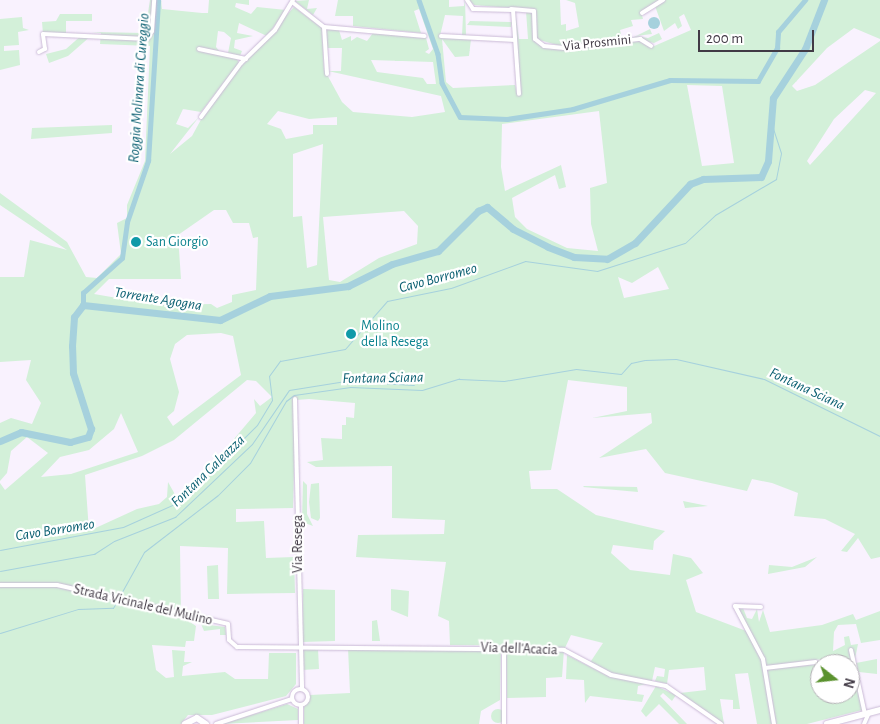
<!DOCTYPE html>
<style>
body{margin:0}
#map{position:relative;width:880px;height:724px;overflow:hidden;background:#f9f2fe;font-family:"Alegreya Sans",sans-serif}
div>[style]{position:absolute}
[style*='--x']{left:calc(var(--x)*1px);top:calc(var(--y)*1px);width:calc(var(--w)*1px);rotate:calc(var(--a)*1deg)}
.green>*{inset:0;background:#d3f0d9}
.round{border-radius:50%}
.water>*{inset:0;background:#a6d1dd}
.stream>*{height:1px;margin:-0.5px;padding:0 0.5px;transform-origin:0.5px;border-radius:0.5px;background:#a6d1dd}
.canal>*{height:4.5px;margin:-2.25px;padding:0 2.25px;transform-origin:2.25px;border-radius:2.25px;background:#a6d1dd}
.river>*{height:7px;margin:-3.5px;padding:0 3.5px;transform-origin:3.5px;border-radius:3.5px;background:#a6d1dd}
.roads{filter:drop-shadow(0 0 1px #cabad6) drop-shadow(0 0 1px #cabad6)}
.street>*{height:4px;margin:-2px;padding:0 2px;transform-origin:2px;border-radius:2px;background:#fff}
.street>.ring{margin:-2px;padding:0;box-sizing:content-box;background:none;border:4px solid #fff;border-radius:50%}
.secondary>*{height:5.5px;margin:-2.75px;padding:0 2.75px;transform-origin:2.75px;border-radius:2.75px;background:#fff}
.primary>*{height:6px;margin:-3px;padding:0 3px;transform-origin:3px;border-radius:3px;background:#fff}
.dots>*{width:14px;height:14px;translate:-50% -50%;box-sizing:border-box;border:2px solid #fff;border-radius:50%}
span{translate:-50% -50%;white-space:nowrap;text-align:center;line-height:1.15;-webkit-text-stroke:4.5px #fff;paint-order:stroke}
.street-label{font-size:14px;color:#413a45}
.culture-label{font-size:14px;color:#0d838f}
.left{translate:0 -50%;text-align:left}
.water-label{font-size:15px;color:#0a5f71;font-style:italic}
.north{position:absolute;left:810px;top:654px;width:50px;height:50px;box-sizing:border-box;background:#fff;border:1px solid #b3b0b5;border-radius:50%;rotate:106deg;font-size:14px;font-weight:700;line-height:20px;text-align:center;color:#413a45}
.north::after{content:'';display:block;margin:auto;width:18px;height:22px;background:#5a922e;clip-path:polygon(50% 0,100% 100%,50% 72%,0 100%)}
.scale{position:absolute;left:698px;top:30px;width:116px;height:22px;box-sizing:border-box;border:2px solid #413a45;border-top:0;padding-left:6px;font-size:15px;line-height:18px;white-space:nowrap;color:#413a45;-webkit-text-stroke:4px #fff;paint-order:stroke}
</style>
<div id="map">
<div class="green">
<i style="clip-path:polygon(evenodd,150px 0,161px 0,162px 9px,202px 13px,208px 13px,209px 0,249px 0,249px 5px,236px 3px,235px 7px,251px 14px,257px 7px,286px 10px,267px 36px,239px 23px,237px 33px,253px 36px,235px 40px,234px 48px,242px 51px,240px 56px,228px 53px,231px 38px,224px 32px,218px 31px,216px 47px,220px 52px,197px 47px,237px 59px,239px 63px,201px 112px,183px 109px,176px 124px,188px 128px,199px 117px,170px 154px,192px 136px,215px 94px,294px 7px,322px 28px,324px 69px,342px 102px,353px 112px,412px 117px,445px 112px,441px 96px,328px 71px,341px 71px,342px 48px,325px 48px,326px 28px,339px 30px,342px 40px,351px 36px,351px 41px,357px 37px,367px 41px,373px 33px,426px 38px,429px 49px,425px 52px,429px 54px,433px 49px,419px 9px,414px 11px,421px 33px,353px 26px,353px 16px,335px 16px,338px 0,449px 0,449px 7px,464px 6px,465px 0,466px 35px,462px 35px,463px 16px,445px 15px,440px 36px,471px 39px,469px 56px,455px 57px,442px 39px,446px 82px,453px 88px,515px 85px,517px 93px,515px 10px,519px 39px,528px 39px,526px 11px,532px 12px,534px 40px,543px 47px,639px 40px,652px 47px,691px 30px,684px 14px,679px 17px,682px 26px,678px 29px,675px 23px,664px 31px,655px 6px,665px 0,880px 0,880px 39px,854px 28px,827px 48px,792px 86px,797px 91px,815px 85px,880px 41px,880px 557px,871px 559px,858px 538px,847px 552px,841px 551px,855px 534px,825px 519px,794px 516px,798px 493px,772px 483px,752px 479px,747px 491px,665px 473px,646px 449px,599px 458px,652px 423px,651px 413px,592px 418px,627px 411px,627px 387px,568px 380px,551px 470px,529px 471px,531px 489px,557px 489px,596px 515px,665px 531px,654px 541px,653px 550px,613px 545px,611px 553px,630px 570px,670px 575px,673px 554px,691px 558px,703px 573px,686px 580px,696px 612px,749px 632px,762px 659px,772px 724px,757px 724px,748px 673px,735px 674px,740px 709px,733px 709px,733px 700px,720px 699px,724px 724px,680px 693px,706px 690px,704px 667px,669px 670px,667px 684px,655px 681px,657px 676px,664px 677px,665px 669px,655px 667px,652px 681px,612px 674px,589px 664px,603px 643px,571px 635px,564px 650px,562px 677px,546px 678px,546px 697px,507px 698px,506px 647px,538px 647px,539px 652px,539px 647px,549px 646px,450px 645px,449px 621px,438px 616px,446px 562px,356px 557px,358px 535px,444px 534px,445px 520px,392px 518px,392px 466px,316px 467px,307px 462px,323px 460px,321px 438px,342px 439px,342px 425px,346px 425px,346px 417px,354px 418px,355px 403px,309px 399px,296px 400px,293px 508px,236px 509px,236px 522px,264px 521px,266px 558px,294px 557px,295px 593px,227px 594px,228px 548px,180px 546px,181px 616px,196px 626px,194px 641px,186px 641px,185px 647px,152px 645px,156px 670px,166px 678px,174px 677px,172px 650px,185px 651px,184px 662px,192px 662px,183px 666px,182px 676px,225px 672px,235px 679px,268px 679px,269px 653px,296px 653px,296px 684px,286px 696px,212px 715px,188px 715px,181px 724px,0 724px,0 483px,5px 490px,48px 453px,27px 437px,11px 451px,7px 473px,0 481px,0 423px,11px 418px,32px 424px,41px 403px,26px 380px,31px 360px,0 362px,0 277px,24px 277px,30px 240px,67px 250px,0 205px,0 193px,67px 242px,86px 277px,97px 278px,121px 254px,117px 223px,127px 218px,127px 205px,145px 161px,150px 46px,100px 44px,101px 33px,92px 32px,145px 33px,150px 0,371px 60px,433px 62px,436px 84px,427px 84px,423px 78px,377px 72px,371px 60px,150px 0,687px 85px,722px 86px,734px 163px,702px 166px,687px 85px,150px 0,865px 90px,876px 93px,810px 165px,807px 161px,834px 119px,865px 90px,150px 0,278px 111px,309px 119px,337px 117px,337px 125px,313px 125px,313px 134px,286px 139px,281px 129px,267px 124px,278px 111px,150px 0,599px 111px,607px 183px,590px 188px,591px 224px,598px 251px,567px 248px,527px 229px,515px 217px,512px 198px,555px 175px,559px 189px,566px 187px,561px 165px,505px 191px,501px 167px,502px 124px,599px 111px,150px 0,323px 144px,317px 265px,307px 268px,302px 216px,293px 217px,293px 154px,323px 144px,150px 0,214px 210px,226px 210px,233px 223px,249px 223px,253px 238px,258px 237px,256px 290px,232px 295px,232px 302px,217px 308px,211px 304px,158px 305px,94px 294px,109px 279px,181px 279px,178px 235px,214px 210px,150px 0,404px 211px,418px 226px,417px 244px,379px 258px,340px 282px,329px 280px,323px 217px,404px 211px,150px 0,658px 267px,669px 289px,624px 298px,618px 277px,632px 283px,658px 267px,150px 0,221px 333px,233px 336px,241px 375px,173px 426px,167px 417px,174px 411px,179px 392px,170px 359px,175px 344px,187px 335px,221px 333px,150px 0,247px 380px,256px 381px,272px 397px,260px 406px,254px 399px,256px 413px,228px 446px,224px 458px,208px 466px,177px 498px,168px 482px,167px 497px,159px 504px,137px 509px,89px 531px,85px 475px,142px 456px,174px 440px,247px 380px,150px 0,121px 413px,138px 452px,71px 474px,41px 477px,60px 457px,89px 450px,114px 429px,121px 413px)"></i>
<i style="clip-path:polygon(309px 0,307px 9px,317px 8px,313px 15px,295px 1px)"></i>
<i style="clip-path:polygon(469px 0,560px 0,561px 25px,566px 24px,566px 31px,579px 27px,575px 3px,566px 0,661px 0,642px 15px,643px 19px,631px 20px,633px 26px,620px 30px,622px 39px,564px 47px,536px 39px,534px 10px,474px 5px)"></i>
<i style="clip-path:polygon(60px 14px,92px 14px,92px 21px,66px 21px,66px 34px,43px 34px,42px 22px,56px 21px)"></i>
<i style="clip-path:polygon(22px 17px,23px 28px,29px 30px,18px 32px,19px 45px,4px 46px,4px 51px,19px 50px,20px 65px,0 70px,0 19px)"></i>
<i style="clip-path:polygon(470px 21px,512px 22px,511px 27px,467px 25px)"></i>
<i style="clip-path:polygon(650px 29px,652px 34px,636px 36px,648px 38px,659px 33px,662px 39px,654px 43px,632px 38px)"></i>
<i style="clip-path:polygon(83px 34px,92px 35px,68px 56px,49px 63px,46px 54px,66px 49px)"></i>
<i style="clip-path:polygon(112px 125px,112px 133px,31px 139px,32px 128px)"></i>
<i style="clip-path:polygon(303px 481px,307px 485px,307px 514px,313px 526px,302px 522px)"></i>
<i style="clip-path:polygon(319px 483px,320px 518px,318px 521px,311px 518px,309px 502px,311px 484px)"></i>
<i style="clip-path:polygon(584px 486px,637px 487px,638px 492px,583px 487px)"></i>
<i style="clip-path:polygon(683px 501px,708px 506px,685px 508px)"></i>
<i style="clip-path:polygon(817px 557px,805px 567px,768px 574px,769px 565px,792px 567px)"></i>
<i style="clip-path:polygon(218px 565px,219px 599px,208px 599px,207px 566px)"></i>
<i style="clip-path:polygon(303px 589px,335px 590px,335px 641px,302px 642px)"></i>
<i style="clip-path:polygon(391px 589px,409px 591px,408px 617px,391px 610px)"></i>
<i style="clip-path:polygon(743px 608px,747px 618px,752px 619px,757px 609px,759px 622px,763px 610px,770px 632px,822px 625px,853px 614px,856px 620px,880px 611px,880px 640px,861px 643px,856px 624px,838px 625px,834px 632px,833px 651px,845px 645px,844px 637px,849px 636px,851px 645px,858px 644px,855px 659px,850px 649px,862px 710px,807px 724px,776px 724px,767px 669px,820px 664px,820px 694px,850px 694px,850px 664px,821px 664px,822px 659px,766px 667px,738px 610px)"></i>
<i style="clip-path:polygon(377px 620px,380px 641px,372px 641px,372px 621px)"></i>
<i style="clip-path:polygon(201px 624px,225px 627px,226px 635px,220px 635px,220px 629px,204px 631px)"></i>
<i style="clip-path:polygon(501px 647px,500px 700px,481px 711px,479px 724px,304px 724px,304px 707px,310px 695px,350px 693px,348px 648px)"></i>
<i style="clip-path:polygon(302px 649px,318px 649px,319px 669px,302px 670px)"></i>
<i style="clip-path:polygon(567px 655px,610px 677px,650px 683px,638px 686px,637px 694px,644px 695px,642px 702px,590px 696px,585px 703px,584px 680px,566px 679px)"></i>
<i style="clip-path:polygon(877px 659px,877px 674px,859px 672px,856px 663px)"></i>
<i style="clip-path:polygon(656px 686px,676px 695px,672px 701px,663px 693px,660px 696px,687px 724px,679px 724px,659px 704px,646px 717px,641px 711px)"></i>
<i style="clip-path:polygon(287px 704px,298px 709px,298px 720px,222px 724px)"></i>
<i class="round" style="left:491px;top:709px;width:14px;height:14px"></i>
</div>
<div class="water">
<i class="round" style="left:648px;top:17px;width:12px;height:12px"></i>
</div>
<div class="stream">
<i style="--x:0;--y:550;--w:125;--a:-10.6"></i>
<i style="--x:123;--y:527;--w:64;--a:-24.1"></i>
<i style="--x:181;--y:501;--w:107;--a:-45"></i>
<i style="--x:257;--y:425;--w:29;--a:-59"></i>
<i style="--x:272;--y:400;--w:24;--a:-97"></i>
<i style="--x:269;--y:376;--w:19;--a:-54"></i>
<i style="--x:280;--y:361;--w:66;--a:-10.5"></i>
<i style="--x:345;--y:349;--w:64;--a:-48.8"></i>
<i style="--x:387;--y:301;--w:65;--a:-11.5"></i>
<i style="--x:451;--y:288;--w:79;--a:-20"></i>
<i style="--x:525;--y:261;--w:73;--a:7.9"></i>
<i style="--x:597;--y:271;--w:92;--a:-17.7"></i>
<i style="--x:685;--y:243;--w:41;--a:-43"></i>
<i style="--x:715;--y:215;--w:71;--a:-30.5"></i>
<i style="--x:776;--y:179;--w:26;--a:-79"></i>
<i style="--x:781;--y:153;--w:39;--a:-108"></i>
<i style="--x:0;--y:571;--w:96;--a:-10.3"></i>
<i style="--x:94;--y:554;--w:24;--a:-33"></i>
<i style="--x:114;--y:541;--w:66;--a:-21.5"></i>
<i style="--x:175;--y:517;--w:106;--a:-43.5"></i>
<i style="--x:252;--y:444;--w:65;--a:-55.6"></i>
<i style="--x:289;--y:390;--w:57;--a:-9.1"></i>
<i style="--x:345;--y:381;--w:69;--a:3.3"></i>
<i style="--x:0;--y:633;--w:82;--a:-17.1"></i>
<i style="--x:78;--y:609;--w:35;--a:-2"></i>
<i style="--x:113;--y:608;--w:64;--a:-61"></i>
<i style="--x:144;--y:552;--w:93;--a:-37.6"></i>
<i style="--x:218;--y:495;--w:45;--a:-45"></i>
<i style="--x:250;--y:463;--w:72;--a:-59.9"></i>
<i style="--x:286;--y:401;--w:10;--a:-37"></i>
<i style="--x:294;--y:395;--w:57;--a:-8.1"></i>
<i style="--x:350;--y:387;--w:72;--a:2.4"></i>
<i style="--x:422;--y:390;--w:39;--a:-17"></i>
<i style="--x:459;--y:379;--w:45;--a:2.5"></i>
<i style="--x:504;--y:381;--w:73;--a:-9.5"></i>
<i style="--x:576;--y:369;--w:45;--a:6.3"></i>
<i style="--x:621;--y:374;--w:15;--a:-48"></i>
<i style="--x:631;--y:363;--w:14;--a:-12"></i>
<i style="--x:645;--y:360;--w:31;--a:-2"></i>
<i style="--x:676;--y:359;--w:90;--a:12.8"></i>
<i style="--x:764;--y:379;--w:129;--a:26.2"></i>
</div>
<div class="canal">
<i style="--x:419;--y:0;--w:57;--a:70.6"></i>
<i style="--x:438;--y:54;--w:29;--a:82"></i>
<i style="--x:442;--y:83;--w:38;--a:62"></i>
<i style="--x:460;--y:117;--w:47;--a:2.4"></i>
<i style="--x:507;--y:119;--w:67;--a:-8.6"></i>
<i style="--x:573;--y:109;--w:101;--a:-16.6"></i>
<i style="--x:670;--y:80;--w:88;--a:0.7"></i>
<i style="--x:758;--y:81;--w:38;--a:-60"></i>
<i style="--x:777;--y:48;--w:16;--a:-86"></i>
<i style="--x:778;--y:32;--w:42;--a:-49.8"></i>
<i style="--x:83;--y:305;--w:12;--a:-90"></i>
<i style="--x:83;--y:293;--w:52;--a:-41.9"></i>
<i style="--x:122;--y:258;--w:36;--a:-82"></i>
<i style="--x:127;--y:222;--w:65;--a:-71"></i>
<i style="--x:148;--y:161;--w:161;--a:-86.4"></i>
</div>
<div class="river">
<i style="--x:0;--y:441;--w:23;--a:-23"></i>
<i style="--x:21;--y:432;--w:50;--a:11.5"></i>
<i style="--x:70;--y:442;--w:19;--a:-16"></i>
<i style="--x:88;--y:437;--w:9;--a:-69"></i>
<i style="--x:91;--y:429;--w:59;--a:-107.8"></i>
<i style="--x:73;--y:373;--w:27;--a:-92"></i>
<i style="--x:72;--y:346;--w:29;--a:-86"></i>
<i style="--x:74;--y:317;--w:15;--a:-53"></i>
<i style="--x:83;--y:305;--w:138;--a:6.2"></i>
<i style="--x:220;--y:320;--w:55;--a:-25.6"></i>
<i style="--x:270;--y:296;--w:79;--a:-7.3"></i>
<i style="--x:348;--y:286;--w:49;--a:-26.6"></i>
<i style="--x:392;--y:264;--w:48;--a:-15.8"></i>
<i style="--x:438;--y:251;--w:57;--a:-45"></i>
<i style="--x:478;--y:211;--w:10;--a:-24"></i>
<i style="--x:487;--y:207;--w:34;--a:40"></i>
<i style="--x:513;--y:229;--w:39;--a:27"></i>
<i style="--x:548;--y:247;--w:28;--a:21"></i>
<i style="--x:574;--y:257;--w:33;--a:3"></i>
<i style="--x:607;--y:259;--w:32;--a:-30"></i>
<i style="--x:635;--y:243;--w:81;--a:-47"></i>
<i style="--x:690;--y:184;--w:14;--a:-21"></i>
<i style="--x:703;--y:179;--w:58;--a:-2"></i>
<i style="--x:761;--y:177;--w:17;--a:-66"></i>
<i style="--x:768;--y:161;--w:63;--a:-85.5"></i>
<i style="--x:773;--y:98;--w:59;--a:-56.9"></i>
<i style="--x:805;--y:49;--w:53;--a:-68.8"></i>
</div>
<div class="roads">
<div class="street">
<i style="--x:467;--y:0;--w:11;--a:56"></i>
<i style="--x:473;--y:9;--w:40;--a:1.4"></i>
<i style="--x:513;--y:10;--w:84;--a:85.9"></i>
<i style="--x:292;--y:2;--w:41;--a:38"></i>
<i style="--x:324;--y:27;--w:47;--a:86.3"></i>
<i style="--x:511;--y:9;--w:23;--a:5"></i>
<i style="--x:534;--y:11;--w:28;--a:88"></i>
<i style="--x:535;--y:39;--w:11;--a:38"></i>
<i style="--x:544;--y:46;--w:20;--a:6"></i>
<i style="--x:564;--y:48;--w:77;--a:-6.8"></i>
<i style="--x:640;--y:39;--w:13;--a:32"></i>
<i style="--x:642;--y:13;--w:25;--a:-32"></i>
<i style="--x:324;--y:27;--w:101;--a:5.1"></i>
<i style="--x:441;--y:36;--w:74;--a:3.1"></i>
<i style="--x:199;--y:49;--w:48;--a:12"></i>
<i style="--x:39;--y:52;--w:7;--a:-27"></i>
<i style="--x:45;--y:49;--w:15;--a:-98"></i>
<i style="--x:43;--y:34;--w:104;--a:2.8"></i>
<i style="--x:147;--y:39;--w:9;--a:-58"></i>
<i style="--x:152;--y:31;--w:31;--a:-86"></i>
<i style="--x:201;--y:117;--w:67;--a:-53.5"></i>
<i style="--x:241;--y:63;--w:47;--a:-44.1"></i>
<i style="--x:275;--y:30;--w:35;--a:-59"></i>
<i style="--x:295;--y:399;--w:290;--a:88.6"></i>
<i style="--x:0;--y:585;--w:57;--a:0"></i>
<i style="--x:57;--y:585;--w:175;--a:12.8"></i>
<i style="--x:228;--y:624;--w:16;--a:86"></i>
<i style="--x:229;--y:640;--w:11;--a:41"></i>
<i style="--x:237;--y:647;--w:327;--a:0.5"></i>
<i style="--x:564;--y:650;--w:53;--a:28"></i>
<i style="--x:611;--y:675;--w:56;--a:11.3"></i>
<i style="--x:666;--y:686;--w:67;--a:34.6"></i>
<i style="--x:761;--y:607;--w:26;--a:-178"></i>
<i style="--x:735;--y:606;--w:60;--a:62.2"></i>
<i style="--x:763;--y:659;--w:66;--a:80.4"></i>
<i style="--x:851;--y:650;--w:66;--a:77.7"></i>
<i style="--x:765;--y:668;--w:51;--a:-6.7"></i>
<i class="ring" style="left:292px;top:689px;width:12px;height:12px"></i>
<i style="--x:301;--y:706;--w:18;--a:90"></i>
<i style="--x:216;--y:724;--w:80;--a:-18.2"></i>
<i style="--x:504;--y:724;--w:77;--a:-90"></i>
<i style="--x:864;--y:724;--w:12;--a:-66"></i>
</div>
<div class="secondary">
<i style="--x:827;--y:724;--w:55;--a:-14.8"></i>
</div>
<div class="primary">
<i style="--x:185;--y:724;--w:13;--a:-27"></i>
<i style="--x:197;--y:718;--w:11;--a:34"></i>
</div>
</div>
<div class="dots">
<i style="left:136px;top:242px;background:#0f9aa8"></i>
<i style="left:351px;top:334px;background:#0f9aa8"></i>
</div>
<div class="street-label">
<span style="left:597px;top:43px;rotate:-6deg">Via Prosmini</span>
<span style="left:298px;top:544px;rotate:-90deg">Via Resega</span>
<span style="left:143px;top:605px;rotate:13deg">Strada Vicinale del Mulino</span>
<span style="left:519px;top:649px;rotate:2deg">Via dell'Acacia</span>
</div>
<div class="culture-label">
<span class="left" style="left:146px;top:242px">San Giorgio</span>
<span class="left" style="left:361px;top:334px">Molino<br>della Resega</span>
</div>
<div class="water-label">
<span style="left:139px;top:88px;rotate:-86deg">Roggia Molinara di Cureggio</span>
<span style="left:438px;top:278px;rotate:-15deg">Cavo Borromeo</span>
<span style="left:158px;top:299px;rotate:9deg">Torrente Agogna</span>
<span style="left:383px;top:378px;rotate:-1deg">Fontana Sciana</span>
<span style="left:807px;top:389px;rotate:25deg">Fontana Sciana</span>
<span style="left:208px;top:471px;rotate:-44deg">Fontana Galeazza</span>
<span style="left:55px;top:530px;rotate:-9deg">Cavo Borromeo</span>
</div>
<div class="north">N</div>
<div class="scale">200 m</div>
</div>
